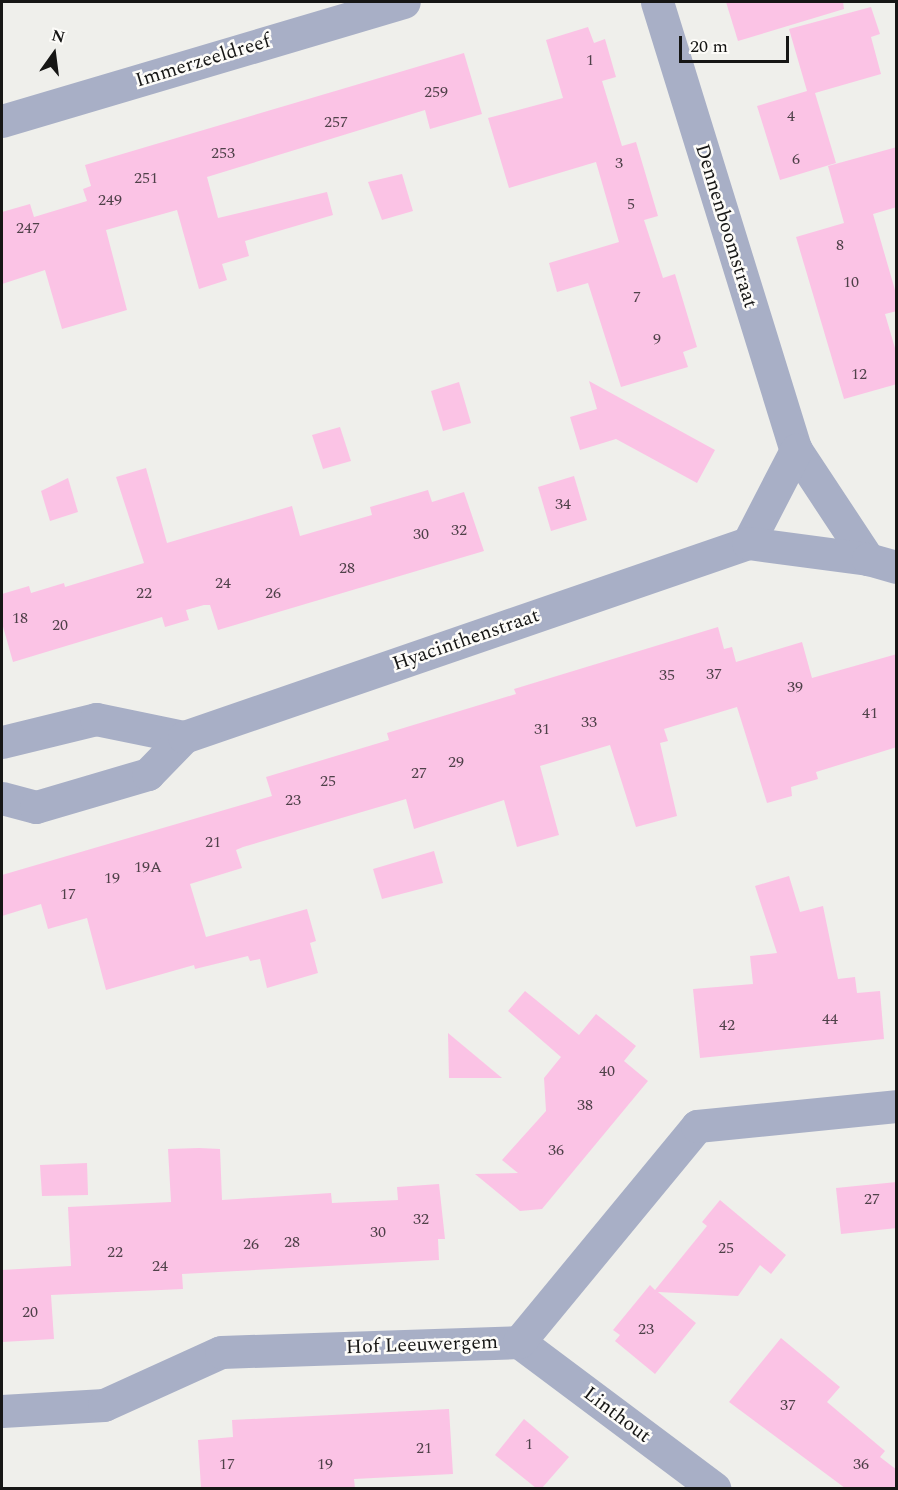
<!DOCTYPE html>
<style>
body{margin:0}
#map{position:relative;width:898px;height:1490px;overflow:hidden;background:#efefeb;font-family:Spectral,serif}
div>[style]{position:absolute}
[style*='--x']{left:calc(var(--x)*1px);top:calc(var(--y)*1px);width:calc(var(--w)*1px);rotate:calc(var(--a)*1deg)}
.building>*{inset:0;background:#fbc3e5}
.minor>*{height:33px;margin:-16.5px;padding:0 16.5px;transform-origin:16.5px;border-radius:16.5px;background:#a8afc6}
span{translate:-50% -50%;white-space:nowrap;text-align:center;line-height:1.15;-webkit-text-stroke:5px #fdfcf9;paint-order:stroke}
.number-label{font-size:16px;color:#4f4149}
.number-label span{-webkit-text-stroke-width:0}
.street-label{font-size:20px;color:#161615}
.frame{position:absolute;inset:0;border:3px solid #161615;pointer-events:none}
.north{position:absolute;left:24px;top:24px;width:60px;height:60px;-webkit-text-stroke:4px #fdfcf9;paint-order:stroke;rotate:14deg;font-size:16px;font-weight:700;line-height:24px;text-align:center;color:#161615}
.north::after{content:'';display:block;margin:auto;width:21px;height:27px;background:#161615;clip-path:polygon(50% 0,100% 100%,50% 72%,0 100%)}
.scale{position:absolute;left:679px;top:36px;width:110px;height:27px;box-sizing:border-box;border:3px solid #161615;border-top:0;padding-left:8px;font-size:18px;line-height:21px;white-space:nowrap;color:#161615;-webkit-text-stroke:4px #fdfcf9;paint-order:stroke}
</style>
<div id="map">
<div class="building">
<i style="clip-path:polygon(726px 2px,843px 2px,844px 9px,738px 41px)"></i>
<i style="clip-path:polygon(871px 7px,880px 34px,871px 37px,881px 74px,815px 93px,836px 163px,780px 180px,757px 106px,807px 91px,789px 29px)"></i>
<i style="clip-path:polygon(588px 27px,594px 43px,605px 39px,616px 77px,602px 81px,622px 146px,636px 142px,658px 216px,644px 220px,663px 278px,675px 274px,697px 347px,683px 352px,688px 367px,621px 387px,588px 283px,557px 292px,549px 263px,619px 242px,596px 162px,509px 188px,488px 118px,563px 98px,546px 40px)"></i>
<i style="clip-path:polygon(464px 53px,482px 114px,430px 129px,425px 110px,207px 177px,218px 218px,327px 192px,333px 215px,245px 241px,249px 256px,222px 264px,227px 280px,199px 289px,177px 210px,106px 230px,127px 310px,62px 329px,45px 270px,2px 284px,2px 212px,30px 204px,34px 217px,87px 201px,83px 189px,91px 186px,85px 165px)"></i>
<i style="clip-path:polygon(897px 147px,897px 207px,873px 214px,897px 297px,897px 311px,885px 314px,897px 355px,897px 384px,844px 399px,796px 237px,844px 223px,828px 166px)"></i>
<i style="clip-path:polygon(402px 174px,413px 211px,382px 220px,368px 182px)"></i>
<i style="clip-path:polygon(589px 381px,715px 450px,697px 483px,616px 439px,580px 450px,570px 417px,597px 409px)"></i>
<i style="clip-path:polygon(459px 382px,471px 423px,443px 431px,431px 391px)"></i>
<i style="clip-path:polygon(340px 427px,351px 461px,323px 469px,312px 435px)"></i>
<i style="clip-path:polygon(146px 468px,167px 543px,292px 506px,300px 536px,372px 515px,370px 507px,428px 490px,432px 502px,464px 492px,484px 551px,218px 630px,210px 605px,204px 605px,186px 610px,189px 620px,165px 627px,162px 617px,13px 662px,2px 623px,2px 594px,29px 586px,31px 593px,64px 583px,65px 587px,144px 563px,116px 477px)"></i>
<i style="clip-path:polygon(574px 476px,587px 520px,551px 531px,538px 487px)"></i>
<i style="clip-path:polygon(68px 478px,78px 512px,50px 521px,41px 491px)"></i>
<i style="clip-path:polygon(718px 627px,724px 649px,732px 647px,736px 662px,802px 642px,812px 678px,897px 654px,897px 747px,816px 772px,818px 779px,791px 787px,792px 796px,767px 803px,737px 707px,664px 729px,668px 741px,660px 743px,677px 816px,636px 827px,610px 745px,540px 766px,559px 835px,517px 847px,504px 800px,414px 829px,406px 799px,243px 847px,236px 850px,242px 868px,190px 884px,206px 937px,307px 909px,316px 941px,310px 943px,318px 973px,267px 988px,260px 959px,250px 961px,248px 956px,195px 969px,194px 965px,106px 990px,87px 918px,48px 929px,41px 904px,2px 916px,2px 875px,272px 796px,266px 777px,389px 740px,387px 733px,516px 694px,514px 689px)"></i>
<i style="clip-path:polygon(434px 851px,443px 883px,382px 899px,373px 869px)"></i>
<i style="clip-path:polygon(789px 876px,800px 912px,823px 906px,838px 979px,855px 977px,857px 993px,880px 991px,884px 1039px,700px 1058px,693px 989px,753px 984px,750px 956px,777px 953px,755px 886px)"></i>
<i style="clip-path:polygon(525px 991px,579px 1035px,596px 1014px,636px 1046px,624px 1061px,648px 1081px,542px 1209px,520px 1211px,475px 1174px,518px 1173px,502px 1160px,546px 1111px,544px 1078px,561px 1057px,508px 1011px)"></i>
<i style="clip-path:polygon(448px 1033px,502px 1078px,449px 1078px)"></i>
<i style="clip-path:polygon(199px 1148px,220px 1149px,222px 1200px,331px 1193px,332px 1203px,398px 1200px,397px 1187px,439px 1184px,445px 1239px,438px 1239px,439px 1260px,182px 1274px,183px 1289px,51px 1295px,54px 1339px,2px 1342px,2px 1270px,71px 1266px,68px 1207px,171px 1202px,168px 1149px)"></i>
<i style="clip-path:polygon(87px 1163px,88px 1195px,42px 1196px,40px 1165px)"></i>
<i style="clip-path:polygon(897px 1182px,897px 1228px,841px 1234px,836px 1188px)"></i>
<i style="clip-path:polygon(720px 1200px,786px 1255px,771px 1274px,760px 1265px,738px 1296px,658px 1292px,696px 1323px,655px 1374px,615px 1341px,620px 1335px,613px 1330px,650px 1285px,655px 1290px,707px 1226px,702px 1222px)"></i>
<i style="clip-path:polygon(781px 1338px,840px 1387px,827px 1402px,885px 1451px,880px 1457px,897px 1470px,897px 1488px,845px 1488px,729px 1402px)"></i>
<i style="clip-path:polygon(449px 1409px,453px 1474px,354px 1479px,355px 1488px,201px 1488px,198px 1440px,233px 1437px,232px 1420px)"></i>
<i style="clip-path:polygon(524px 1419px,569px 1457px,542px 1488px,536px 1488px,495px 1455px)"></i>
</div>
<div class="minor">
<i style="--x:657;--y:2;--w:469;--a:72.8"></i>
<i style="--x:796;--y:450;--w:131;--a:56.6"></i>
<i style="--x:2;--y:121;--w:419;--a:-16.5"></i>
<i style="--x:748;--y:543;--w:105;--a:-62.7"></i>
<i style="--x:2;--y:742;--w:97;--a:-13.7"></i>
<i style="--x:96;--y:719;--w:90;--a:11.6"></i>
<i style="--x:2;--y:798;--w:35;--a:15"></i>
<i style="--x:36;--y:807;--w:117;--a:-16.4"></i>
<i style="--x:148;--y:774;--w:52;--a:-45.8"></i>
<i style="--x:184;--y:737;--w:596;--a:-18.98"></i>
<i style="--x:748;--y:543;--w:121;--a:7.6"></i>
<i style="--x:868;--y:559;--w:29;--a:16"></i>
<i style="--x:519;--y:1342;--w:244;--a:36.8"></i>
<i style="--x:2;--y:1411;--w:102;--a:-3.4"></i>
<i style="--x:104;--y:1405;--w:128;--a:-24.4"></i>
<i style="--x:221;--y:1352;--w:298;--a:-1.9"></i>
<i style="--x:519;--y:1342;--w:280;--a:-50.5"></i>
<i style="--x:697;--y:1126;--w:200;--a:-5.7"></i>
</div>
<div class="number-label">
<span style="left:590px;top:60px">1</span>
<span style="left:436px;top:92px">259</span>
<span style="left:791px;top:116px">4</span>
<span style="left:336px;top:122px">257</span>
<span style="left:223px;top:153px">253</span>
<span style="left:796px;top:159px">6</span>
<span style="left:619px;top:163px">3</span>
<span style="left:146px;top:178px">251</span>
<span style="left:110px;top:200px">249</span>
<span style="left:631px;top:204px">5</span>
<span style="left:28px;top:228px">247</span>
<span style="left:840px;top:245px">8</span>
<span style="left:851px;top:282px">10</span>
<span style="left:637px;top:297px">7</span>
<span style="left:657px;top:339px">9</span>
<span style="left:859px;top:374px">12</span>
<span style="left:563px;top:504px">34</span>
<span style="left:459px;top:530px">32</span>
<span style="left:421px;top:534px">30</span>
<span style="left:347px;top:568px">28</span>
<span style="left:223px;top:583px">24</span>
<span style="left:144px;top:593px">22</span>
<span style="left:273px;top:593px">26</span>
<span style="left:20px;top:618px">18</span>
<span style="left:60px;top:625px">20</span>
<span style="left:714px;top:674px">37</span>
<span style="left:667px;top:675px">35</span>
<span style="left:795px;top:687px">39</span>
<span style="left:870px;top:713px">41</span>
<span style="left:589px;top:722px">33</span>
<span style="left:542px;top:729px">31</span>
<span style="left:456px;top:762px">29</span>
<span style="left:419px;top:773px">27</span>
<span style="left:328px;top:781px">25</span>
<span style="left:293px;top:800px">23</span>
<span style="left:213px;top:842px">21</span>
<span style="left:148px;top:867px">19A</span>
<span style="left:112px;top:878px">19</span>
<span style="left:68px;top:894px">17</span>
<span style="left:830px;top:1019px">44</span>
<span style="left:727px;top:1025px">42</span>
<span style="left:607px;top:1071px">40</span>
<span style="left:585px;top:1105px">38</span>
<span style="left:556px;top:1150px">36</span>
<span style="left:872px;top:1199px">27</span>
<span style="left:421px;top:1219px">32</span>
<span style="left:378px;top:1232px">30</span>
<span style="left:292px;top:1242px">28</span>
<span style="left:251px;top:1244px">26</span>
<span style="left:726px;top:1248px">25</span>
<span style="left:115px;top:1252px">22</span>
<span style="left:160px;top:1266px">24</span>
<span style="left:30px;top:1312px">20</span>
<span style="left:646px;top:1329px">23</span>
<span style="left:788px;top:1405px">37</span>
<span style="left:529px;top:1444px">1</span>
<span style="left:424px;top:1448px">21</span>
<span style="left:227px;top:1464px">17</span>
<span style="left:325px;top:1464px">19</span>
<span style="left:861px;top:1464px">36</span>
</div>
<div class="street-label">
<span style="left:203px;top:61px;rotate:-17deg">Immerzeeldreef</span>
<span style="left:726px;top:226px;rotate:73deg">Dennenboomstraat</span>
<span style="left:466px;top:640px;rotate:-19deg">Hyacinthenstraat</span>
<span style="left:422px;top:1345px;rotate:-2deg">Hof Leeuwergem</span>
<span style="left:617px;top:1415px;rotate:37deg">Linthout</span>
</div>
<div class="frame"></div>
<div class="north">N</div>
<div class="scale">20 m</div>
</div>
